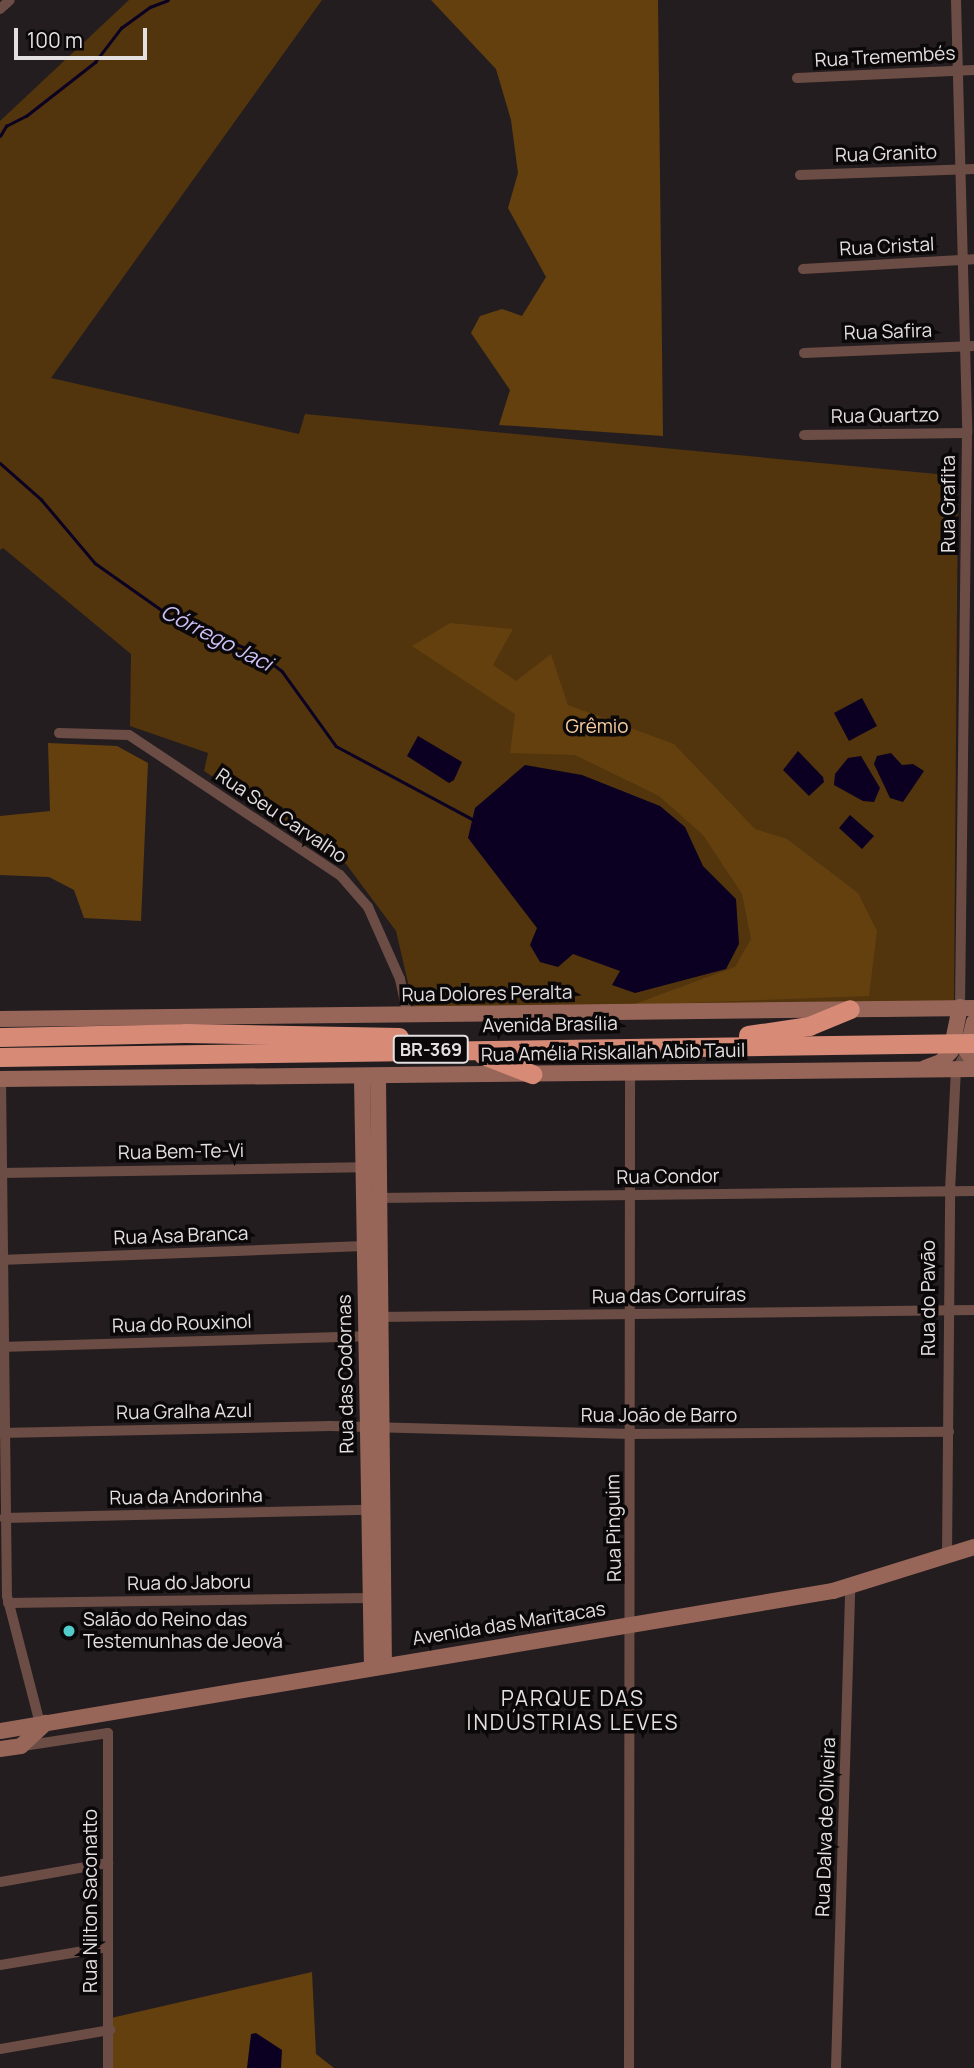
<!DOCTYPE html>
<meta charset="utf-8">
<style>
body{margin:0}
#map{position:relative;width:974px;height:2068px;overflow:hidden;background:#241d1f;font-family:Manrope,sans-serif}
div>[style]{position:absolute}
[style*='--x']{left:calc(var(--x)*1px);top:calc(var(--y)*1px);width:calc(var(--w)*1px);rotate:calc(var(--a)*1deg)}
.green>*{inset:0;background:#52340d}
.forest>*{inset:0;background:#64400f}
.water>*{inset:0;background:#0b0022}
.stream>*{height:2.5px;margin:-1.25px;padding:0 1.25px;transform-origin:1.25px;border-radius:1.25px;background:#0b0022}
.street>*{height:10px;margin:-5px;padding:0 5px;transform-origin:5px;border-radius:5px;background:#6c4d45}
.secondary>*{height:16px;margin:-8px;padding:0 8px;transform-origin:8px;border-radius:8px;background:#976659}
.highway>*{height:19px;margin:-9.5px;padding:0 9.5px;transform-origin:9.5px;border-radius:9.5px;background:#d78b77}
.dots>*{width:19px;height:19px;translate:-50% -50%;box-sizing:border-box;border:4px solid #0b0809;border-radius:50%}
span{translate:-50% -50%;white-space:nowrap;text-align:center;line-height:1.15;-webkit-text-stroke:7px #0b0809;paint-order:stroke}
.shield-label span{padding:2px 5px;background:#0b0809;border:2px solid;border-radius:5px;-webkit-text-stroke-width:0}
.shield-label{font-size:18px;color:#e4e0e1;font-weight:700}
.street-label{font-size:19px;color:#e4e0e1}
.park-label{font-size:19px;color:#f8cd9f}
.poi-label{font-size:19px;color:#e4e0e1}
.left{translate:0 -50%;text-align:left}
.water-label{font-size:21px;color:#cdc1f8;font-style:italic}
.neighbourhood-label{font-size:21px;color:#e4e0e1;letter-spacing:2px}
.scale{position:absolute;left:14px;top:28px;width:133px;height:32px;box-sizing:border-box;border:4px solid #e4e0e1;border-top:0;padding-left:9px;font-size:21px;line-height:24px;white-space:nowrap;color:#e4e0e1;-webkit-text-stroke:5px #0b0809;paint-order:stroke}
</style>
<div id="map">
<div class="green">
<i style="clip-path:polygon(129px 0,322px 0,51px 378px,299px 434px,305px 414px,958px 476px,954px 1004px,415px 1013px,396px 931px,346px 864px,204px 771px,208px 753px,130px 726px,131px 654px,3px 548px,0 550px,0 121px)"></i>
</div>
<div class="forest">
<i style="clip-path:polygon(431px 0,658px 0,663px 436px,499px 425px,510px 390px,471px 333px,480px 316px,502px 309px,522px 316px,546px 277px,508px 208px,518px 173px,511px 120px,496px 69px)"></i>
<i style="clip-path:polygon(450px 623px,513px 629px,493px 665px,516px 681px,551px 654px,568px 705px,674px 744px,755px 829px,787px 839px,858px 893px,877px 931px,869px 996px,632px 1005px,735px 967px,751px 939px,742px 894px,703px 835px,659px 796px,575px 755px,510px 753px,515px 714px,412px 646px)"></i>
<i style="clip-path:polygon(48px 743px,117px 746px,148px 763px,141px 921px,84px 918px,74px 890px,49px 877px,0 875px,0 816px,50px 811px)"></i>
<i style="clip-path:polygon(312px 1972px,316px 2054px,334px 2068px,110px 2068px,111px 2018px)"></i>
</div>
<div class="water">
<i style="clip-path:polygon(862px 698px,877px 726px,849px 741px,834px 713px)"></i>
<i style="clip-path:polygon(418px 736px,462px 762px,454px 780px,449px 783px,407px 756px)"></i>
<i style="clip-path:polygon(798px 751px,823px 777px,824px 782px,809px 796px,783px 770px)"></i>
<i style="clip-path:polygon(891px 753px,902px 765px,913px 764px,924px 771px,903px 802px,890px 798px,874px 764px,877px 756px)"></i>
<i style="clip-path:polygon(861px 756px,880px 788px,874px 802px,863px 801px,834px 785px,835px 774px,848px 758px)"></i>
<i style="clip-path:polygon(525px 765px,582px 775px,660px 806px,685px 827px,703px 866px,736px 899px,739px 944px,726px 969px,635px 993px,612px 985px,620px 971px,573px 954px,558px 967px,540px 962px,530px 945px,537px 928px,468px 838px,475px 808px)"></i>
<i style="clip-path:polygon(850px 815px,874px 836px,862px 849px,839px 828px)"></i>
<i style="clip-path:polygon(256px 2033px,282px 2050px,281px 2068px,247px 2068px,251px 2034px)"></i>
</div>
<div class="stream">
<i style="--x:0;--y:136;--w:12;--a:-59"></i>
<i style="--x:6;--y:126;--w:22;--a:-27"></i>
<i style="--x:26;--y:116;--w:88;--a:-38"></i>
<i style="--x:95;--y:62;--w:43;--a:-52.6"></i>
<i style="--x:121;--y:28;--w:36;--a:-36"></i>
<i style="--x:150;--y:7;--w:19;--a:-21"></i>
<i style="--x:0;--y:463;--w:55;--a:41.3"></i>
<i style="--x:41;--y:499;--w:84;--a:49.8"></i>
<i style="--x:95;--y:563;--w:95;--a:35.2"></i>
<i style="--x:173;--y:618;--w:92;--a:22.4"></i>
<i style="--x:258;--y:653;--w:30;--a:37"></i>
<i style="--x:282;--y:671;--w:92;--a:54.2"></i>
<i style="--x:336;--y:746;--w:157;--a:28.2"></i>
</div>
<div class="street">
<i style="--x:956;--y:0;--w:433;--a:88.5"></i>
<i style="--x:967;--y:433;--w:574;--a:90.7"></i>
<i style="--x:0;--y:9;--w:13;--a:-42"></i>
<i style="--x:797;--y:78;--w:177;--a:-2.6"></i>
<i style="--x:800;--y:175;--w:174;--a:-2"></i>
<i style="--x:803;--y:269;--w:171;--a:-3.3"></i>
<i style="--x:804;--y:353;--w:170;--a:-2.4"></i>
<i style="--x:804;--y:435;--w:163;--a:-0.7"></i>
<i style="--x:59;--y:733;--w:70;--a:1.6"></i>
<i style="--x:129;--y:735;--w:253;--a:33.6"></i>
<i style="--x:340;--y:875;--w:43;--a:48.8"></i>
<i style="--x:368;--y:907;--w:79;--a:66"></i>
<i style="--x:400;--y:979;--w:38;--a:78"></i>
<i style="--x:1;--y:1079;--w:517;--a:89.34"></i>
<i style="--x:7;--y:1596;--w:135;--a:75.5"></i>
<i style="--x:0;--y:1173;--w:362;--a:-0.9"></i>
<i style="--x:376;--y:1198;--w:598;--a:-0.67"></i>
<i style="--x:0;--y:1260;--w:364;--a:-2.2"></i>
<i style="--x:375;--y:1317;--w:599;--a:-0.67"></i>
<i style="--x:0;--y:1347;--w:366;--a:-1.7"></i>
<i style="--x:0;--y:1433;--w:330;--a:-1.2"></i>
<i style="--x:330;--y:1426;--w:301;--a:1.5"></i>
<i style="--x:631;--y:1434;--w:318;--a:-0.4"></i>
<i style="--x:4;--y:1518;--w:365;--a:-1.3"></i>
<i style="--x:947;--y:1555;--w:364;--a:-89.5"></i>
<i style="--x:950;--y:1191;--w:121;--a:-87.2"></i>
<i style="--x:956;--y:1070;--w:22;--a:-60"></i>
<i style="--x:8;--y:1603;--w:361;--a:-0.8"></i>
<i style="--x:23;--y:1746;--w:86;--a:-8.7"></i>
<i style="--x:108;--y:1733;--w:335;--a:90"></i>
<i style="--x:0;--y:1882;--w:110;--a:-10"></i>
<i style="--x:0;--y:1965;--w:109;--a:-9.5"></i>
<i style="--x:0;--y:2049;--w:112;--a:-9.8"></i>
<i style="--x:629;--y:2068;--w:996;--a:-89.94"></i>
<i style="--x:836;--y:2068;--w:481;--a:-88.3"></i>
</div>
<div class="secondary">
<i style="--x:0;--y:1019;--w:974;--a:-0.65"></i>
<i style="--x:974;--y:1022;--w:30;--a:104"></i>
<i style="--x:967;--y:1051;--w:13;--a:58"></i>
<i style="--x:925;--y:1068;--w:17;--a:-21"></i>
<i style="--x:941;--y:1062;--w:15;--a:-48"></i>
<i style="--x:951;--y:1051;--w:45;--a:-78.4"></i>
<i style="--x:362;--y:1078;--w:590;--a:89.03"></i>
<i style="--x:378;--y:1078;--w:588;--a:89.42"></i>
<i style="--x:0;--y:1079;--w:974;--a:-0.59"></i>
<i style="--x:0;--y:1731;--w:845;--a:-9.54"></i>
<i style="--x:833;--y:1591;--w:148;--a:-17.3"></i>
<i style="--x:0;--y:1749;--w:21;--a:-8"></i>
<i style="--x:21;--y:1746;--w:34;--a:-43"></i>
</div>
<div class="highway">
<i style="--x:748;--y:1035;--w:62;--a:-8.4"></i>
<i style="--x:809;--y:1026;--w:44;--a:-22.5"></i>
<i style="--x:0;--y:1037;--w:185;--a:-1.2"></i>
<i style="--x:185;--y:1033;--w:214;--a:1.1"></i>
<i style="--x:483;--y:1055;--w:53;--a:21.2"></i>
<i style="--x:0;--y:1057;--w:974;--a:-0.82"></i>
</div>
<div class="dots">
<i style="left:69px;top:1631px;background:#53cdcb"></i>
</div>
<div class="shield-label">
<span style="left:431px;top:1049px">BR-369</span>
</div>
<div class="street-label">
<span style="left:885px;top:57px;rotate:-3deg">Rua Tremembés</span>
<span style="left:886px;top:154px;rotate:-2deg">Rua Granito</span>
<span style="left:887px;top:247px;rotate:-3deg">Rua Cristal</span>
<span style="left:888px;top:332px;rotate:-2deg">Rua Safira</span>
<span style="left:885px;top:416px;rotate:-1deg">Rua Quartzo</span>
<span style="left:949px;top:504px;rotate:-90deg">Rua Grafita</span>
<span style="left:281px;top:816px;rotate:34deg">Rua Seu Carvalho</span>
<span style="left:487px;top:994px;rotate:-1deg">Rua Dolores Peralta</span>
<span style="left:550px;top:1025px;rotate:-1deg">Avenida Brasília</span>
<span style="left:613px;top:1053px;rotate:-1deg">Rua Amélia Riskallah Abib Tauil</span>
<span style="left:181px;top:1152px;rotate:-1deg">Rua Bem-Te-Vi</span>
<span style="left:668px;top:1177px;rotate:-1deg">Rua Condor</span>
<span style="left:181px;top:1236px;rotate:-2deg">Rua Asa Branca</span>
<span style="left:669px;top:1296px;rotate:-1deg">Rua das Corruíras</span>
<span style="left:929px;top:1298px;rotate:-90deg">Rua do Pavão</span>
<span style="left:182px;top:1324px;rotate:-2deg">Rua do Rouxinol</span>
<span style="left:346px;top:1374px;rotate:-91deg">Rua das Codornas</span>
<span style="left:184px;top:1412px;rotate:-1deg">Rua Gralha Azul</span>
<span style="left:659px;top:1416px">Rua João de Barro</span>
<span style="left:186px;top:1497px;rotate:-1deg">Rua da Andorinha</span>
<span style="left:614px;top:1528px;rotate:-91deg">Rua Pinguim</span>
<span style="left:189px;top:1583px;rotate:-1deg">Rua do Jaboru</span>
<span style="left:509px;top:1624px;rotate:-9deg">Avenida das Maritacas</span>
<span style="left:826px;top:1827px;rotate:-88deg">Rua Dalva de Oliveira</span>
<span style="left:91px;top:1901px;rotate:-90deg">Rua Nilton Saconatto</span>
</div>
<div class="park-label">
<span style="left:597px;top:727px">Grêmio</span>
</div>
<div class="poi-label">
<span class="left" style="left:83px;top:1631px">Salão do Reino das<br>Testemunhas de Jeová</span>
</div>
<div class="water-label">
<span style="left:217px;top:637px;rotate:27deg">Córrego Jaci</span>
</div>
<div class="neighbourhood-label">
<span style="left:573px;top:1710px">PARQUE DAS<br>INDÚSTRIAS LEVES</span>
</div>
<div class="scale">100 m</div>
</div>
